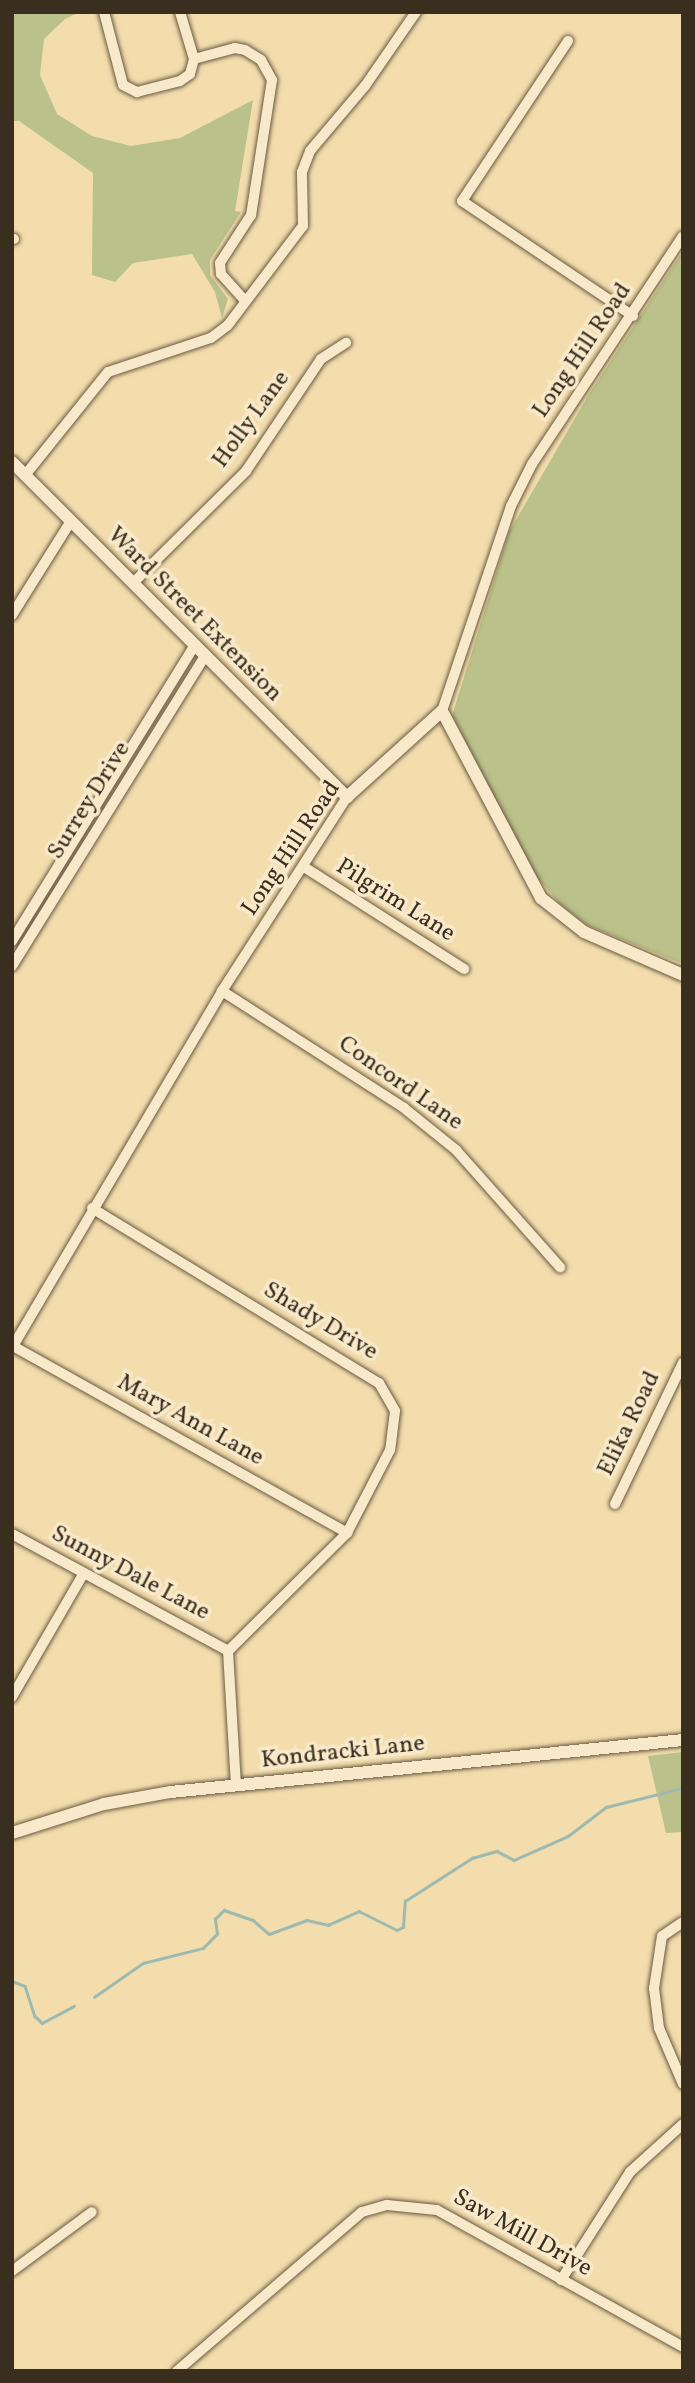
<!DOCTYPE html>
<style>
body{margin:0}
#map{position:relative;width:695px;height:2383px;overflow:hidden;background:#f4ddad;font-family:Vollkorn,serif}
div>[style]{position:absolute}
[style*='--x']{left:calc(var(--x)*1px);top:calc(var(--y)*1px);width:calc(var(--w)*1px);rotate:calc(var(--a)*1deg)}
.green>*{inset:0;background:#bbc18a}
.stream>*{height:2.5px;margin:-1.25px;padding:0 1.25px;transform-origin:1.25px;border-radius:1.25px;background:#9dbab1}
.roads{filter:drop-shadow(0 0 2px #685a42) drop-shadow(0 0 2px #685a42)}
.minor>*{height:10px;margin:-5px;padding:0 5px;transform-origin:5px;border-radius:5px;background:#f8e9ca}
.tertiary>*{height:12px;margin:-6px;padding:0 6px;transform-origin:6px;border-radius:6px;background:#f8e9ca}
.secondary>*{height:12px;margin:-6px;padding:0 6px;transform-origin:6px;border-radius:6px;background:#f8e9ca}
span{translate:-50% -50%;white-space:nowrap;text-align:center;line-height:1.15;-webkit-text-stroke:7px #f8e9ca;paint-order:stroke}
.street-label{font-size:24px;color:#3a2e1f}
.frame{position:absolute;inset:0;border:14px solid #3a2e1f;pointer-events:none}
</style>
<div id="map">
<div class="green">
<i style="clip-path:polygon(12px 12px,80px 12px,65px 19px,44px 39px,40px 75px,57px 114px,92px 136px,131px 146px,180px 138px,253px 100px,235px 211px,241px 212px,210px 260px,210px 275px,228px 299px,222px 318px,215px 292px,192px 254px,133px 263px,115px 282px,92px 275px,93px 173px,19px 121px,12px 121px)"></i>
<i style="clip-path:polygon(683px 251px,683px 964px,587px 925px,561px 905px,536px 876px,452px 716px,509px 532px,589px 394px)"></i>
<i style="clip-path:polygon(683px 1752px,683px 1832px,666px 1833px,648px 1756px)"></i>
</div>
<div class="stream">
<i style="--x:12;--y:1981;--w:14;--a:21"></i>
<i style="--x:25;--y:1986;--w:32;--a:72"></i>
<i style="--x:35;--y:2016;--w:10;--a:45"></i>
<i style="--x:42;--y:2023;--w:36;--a:-28"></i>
<i style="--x:94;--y:1997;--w:60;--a:-34.8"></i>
<i style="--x:143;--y:1963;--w:62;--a:-14"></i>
<i style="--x:203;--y:1948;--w:20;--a:-45"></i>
<i style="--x:217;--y:1934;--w:15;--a:-98"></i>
<i style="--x:215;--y:1919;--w:13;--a:-45"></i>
<i style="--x:224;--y:1910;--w:31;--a:19"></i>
<i style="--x:253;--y:1920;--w:21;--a:41"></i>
<i style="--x:269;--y:1934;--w:40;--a:-20.2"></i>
<i style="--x:307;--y:1920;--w:22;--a:13"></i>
<i style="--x:328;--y:1925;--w:34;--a:-24"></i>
<i style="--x:359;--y:1911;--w:42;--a:26.6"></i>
<i style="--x:397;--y:1930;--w:7;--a:-27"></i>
<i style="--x:403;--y:1927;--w:26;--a:-86"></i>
<i style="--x:405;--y:1901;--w:80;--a:-32.7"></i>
<i style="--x:472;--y:1858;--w:26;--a:-16"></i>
<i style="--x:497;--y:1851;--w:19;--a:28"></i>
<i style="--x:514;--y:1860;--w:59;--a:-24"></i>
<i style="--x:568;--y:1836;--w:48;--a:-37.3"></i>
<i style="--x:606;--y:1807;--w:79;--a:-13.9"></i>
</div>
<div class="roads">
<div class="minor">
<i style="--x:104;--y:12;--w:75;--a:75.4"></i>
<i style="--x:123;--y:85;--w:16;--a:27"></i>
<i style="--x:137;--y:92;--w:44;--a:-14.3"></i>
<i style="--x:180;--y:81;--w:12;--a:-35"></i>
<i style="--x:190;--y:74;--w:16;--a:-75"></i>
<i style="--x:194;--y:59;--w:49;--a:-106.6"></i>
<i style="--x:568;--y:41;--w:192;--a:123.5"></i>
<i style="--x:462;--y:201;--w:206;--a:33.9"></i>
<i style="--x:194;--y:59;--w:42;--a:-15"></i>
<i style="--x:235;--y:48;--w:10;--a:11"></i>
<i style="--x:245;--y:50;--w:19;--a:32"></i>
<i style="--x:261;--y:60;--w:23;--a:61"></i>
<i style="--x:272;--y:80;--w:137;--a:98.8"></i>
<i style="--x:251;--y:215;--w:57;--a:122.9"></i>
<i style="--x:220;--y:263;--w:11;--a:85"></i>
<i style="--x:221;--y:274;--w:36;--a:48"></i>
<i style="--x:12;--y:239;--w:2;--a:0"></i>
<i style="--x:26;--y:474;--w:131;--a:-51.2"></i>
<i style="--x:108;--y:372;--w:108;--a:-18.3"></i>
<i style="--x:211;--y:338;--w:21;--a:-37"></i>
<i style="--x:228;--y:325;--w:124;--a:-52.9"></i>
<i style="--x:303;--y:226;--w:54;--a:-91.1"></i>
<i style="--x:302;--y:172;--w:22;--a:-69"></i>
<i style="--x:310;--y:151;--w:85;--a:-49.8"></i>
<i style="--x:365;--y:86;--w:90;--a:-55.4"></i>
<i style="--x:134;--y:582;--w:158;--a:-44.7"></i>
<i style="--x:246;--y:471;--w:135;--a:-56.2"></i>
<i style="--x:321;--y:359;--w:30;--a:-33"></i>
<i style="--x:12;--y:615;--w:111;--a:-57.9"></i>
<i style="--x:442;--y:711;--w:216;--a:-71.4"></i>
<i style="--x:511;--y:506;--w:47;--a:-63.4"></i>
<i style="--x:532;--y:464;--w:273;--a:-56.5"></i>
<i style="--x:304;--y:867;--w:190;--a:32.5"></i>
<i style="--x:12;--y:941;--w:344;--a:-58.3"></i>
<i style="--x:12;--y:966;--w:363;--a:-58.1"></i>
<i style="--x:222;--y:991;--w:216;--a:32.7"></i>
<i style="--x:404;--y:1108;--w:67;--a:38.9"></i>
<i style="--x:456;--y:1150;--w:157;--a:48.4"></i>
<i style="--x:92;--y:1208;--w:336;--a:31.4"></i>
<i style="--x:379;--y:1383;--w:32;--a:60"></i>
<i style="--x:395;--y:1411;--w:39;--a:97"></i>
<i style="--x:390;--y:1450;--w:93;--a:117.4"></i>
<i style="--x:347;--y:1533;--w:168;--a:135.2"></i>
<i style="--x:228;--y:1651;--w:134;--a:86.6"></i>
<i style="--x:13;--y:1346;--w:383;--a:29.2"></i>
<i style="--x:12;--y:1348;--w:414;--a:-59.5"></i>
<i style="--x:222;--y:991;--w:231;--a:-57.2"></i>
<i style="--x:615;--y:1504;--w:157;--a:-64.3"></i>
<i style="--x:12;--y:1534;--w:246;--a:28.4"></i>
<i style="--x:12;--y:1697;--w:143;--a:-59.9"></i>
<i style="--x:683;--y:1922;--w:25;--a:146"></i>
<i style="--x:662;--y:1936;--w:53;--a:98.7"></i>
<i style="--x:654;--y:1988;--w:40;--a:82.9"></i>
<i style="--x:659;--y:2028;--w:61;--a:66.8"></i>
<i style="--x:12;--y:2271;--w:99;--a:-36.4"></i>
<i style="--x:561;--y:2280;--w:128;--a:-57.4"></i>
<i style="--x:630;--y:2172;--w:72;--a:-42.2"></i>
<i style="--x:177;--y:2371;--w:244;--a:-40.7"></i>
<i style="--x:362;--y:2212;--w:26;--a:-16"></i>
<i style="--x:387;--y:2205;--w:50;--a:5.7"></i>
<i style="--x:437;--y:2210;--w:282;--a:29.1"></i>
</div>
<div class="tertiary">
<i style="--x:12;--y:462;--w:474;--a:45"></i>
<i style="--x:347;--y:797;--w:128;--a:-42.2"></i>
<i style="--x:442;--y:711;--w:212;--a:62.1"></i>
<i style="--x:541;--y:898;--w:55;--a:38.3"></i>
<i style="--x:584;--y:932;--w:108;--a:23.5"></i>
</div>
<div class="secondary">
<i style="--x:12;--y:1833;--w:96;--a:-17.5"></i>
<i style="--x:104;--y:1804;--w:68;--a:-10.2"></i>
<i style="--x:171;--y:1792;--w:515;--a:-5.8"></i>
</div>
</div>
<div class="street-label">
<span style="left:583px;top:351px;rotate:-56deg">Long Hill Road</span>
<span style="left:252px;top:420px;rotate:-54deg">Holly Lane</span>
<span style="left:194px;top:615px;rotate:45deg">Ward Street Extension</span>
<span style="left:90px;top:801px;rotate:-58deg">Surrey Drive</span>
<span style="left:292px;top:849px;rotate:-56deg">Long Hill Road</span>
<span style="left:395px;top:901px;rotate:32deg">Pilgrim Lane</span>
<span style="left:400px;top:1084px;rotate:35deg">Concord Lane</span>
<span style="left:320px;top:1322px;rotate:31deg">Shady Drive</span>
<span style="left:190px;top:1421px;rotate:29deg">Mary Ann Lane</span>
<span style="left:630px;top:1424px;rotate:-64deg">Elika Road</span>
<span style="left:130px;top:1574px;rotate:28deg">Sunny Dale Lane</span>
<span style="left:343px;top:1753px;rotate:-6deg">Kondracki Lane</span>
<span style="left:522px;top:2234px;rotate:29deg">Saw Mill Drive</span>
</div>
<div class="frame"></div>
</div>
